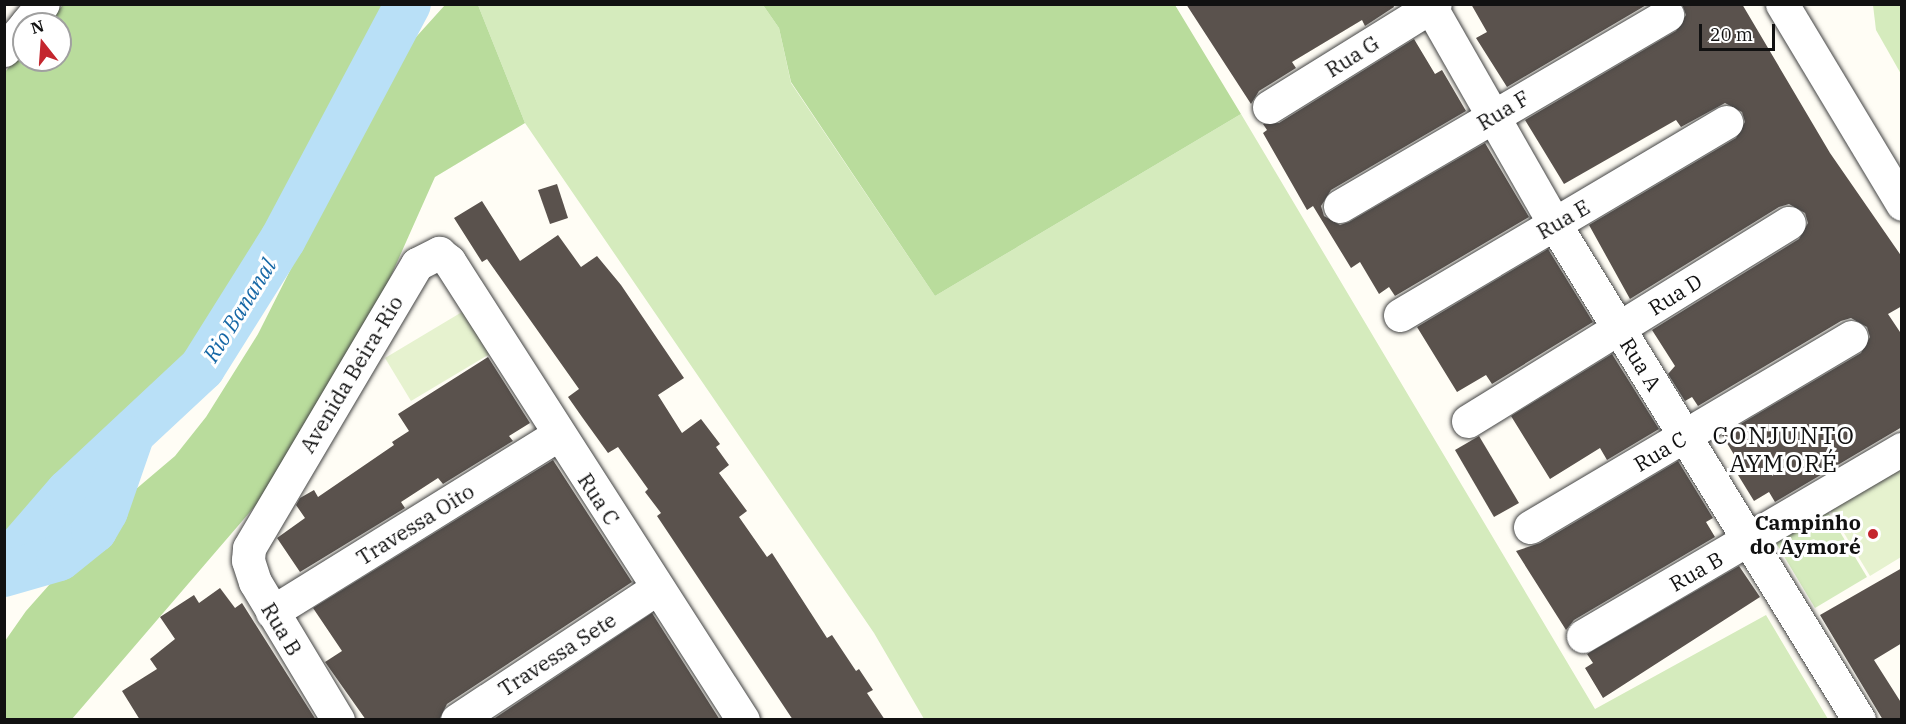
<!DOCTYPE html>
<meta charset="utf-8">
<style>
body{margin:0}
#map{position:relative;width:1906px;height:724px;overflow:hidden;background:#fffdf5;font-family:"IBM Plex Serif",serif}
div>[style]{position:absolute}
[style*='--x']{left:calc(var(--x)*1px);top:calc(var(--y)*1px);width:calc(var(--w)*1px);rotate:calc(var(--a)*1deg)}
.green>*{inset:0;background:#d5ebbd}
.forest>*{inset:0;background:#b9dc9c}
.pitch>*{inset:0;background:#e6f2cf}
.river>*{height:46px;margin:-23px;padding:0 23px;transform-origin:23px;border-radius:23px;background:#b9e0f7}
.building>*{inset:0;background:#5a524d}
.roads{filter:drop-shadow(0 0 2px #444) drop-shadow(0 0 2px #444)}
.minor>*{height:33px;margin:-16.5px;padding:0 16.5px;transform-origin:16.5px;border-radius:16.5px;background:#fff}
.dots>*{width:16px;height:16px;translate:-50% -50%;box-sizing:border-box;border:3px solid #fff;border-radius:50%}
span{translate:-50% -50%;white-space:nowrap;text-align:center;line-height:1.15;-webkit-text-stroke:6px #fff;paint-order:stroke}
.street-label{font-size:21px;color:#111}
.poi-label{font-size:21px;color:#111;font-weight:700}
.right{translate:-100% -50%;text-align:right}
.water-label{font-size:22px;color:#1768a6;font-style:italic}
.quarter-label{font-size:24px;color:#111;letter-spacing:1.5px}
.frame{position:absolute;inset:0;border:6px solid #111;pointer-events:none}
.north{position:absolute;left:12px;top:12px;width:60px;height:60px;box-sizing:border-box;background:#fff;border:2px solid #a0a0a0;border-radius:50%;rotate:343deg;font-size:16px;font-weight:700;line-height:24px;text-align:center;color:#111}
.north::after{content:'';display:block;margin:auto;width:21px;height:27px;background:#c4262e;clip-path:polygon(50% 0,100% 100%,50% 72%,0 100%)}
.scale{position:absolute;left:1699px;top:24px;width:76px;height:27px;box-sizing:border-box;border:3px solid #111;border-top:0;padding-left:8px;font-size:18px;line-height:21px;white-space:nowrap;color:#111;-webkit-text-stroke:4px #fff;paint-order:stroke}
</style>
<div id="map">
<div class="green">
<i style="clip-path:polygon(478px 5px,763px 5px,779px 28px,791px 83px,935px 296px,1241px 114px,1595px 709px,1766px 615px,1828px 719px,924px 719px,874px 633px,525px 123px)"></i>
<i style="clip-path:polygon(1873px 5px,1901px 5px,1901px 74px,1876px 30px)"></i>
<i style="clip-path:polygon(1828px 512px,1867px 577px,1815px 608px,1776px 543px)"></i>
</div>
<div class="forest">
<i style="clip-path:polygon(63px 5px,386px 5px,268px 236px,222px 311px,182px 364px,72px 466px,5px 541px,5px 72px,24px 49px,24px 60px,60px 60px,60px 24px,46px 24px)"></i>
<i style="clip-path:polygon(445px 5px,478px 5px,525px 123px,435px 177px,386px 287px,274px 484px,72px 719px,5px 720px,5px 641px,26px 611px,129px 495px,175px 456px,206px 417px,258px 334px,398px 57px)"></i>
<i style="clip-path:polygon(763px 5px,1175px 5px,1241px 114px,935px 296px,791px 82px,779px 28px)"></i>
</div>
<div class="pitch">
<i style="clip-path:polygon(467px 309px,493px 352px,411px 401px,385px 358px)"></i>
<i style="clip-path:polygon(1901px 468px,1901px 557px,1870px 576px,1830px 510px)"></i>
</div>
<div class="river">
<i style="--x:4;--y:567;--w:99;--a:-49.1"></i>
<i style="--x:69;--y:492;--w:182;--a:-43"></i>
<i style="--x:202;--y:368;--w:152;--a:-57.9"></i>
<i style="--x:283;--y:239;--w:266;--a:-62"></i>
<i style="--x:4;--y:574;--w:57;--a:-16.2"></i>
<i style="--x:59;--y:558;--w:45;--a:-38.7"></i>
<i style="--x:94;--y:530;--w:22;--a:-60"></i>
<i style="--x:105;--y:511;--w:76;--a:-70.9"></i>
</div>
<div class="building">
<i style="clip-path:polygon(1186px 4px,1393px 4px,1394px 7px,1365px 26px,1362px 20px,1292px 62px,1296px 68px,1259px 91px,1251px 104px)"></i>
<i style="clip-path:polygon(1471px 4px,1648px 4px,1507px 87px,1476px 38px,1487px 32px)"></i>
<i style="clip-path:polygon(1682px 4px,1742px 4px,1830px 153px,1902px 257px,1902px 306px,1888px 314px,1902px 335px,1902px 427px,1775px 502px,1769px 492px,1754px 501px,1738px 475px,1744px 471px,1722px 435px,1861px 353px,1870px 337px,1867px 327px,1851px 318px,1841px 321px,1698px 406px,1692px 397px,1685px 401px,1668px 374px,1675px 366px,1652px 330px,1799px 239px,1808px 223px,1805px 213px,1789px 204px,1779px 207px,1630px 299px,1589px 225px,1736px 138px,1745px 122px,1742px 112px,1725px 103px,1681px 127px,1676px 120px,1564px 184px,1525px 120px,1676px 31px,1686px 15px)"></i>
<i style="clip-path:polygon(1414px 39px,1435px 74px,1442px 70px,1466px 111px,1331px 190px,1321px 206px,1324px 216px,1340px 225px,1349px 222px,1485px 143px,1529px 217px,1395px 296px,1389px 287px,1379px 294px,1360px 262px,1351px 268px,1313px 206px,1307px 210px,1263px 133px,1267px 130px,1263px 124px,1279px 123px)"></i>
<i style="clip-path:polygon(557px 184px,568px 218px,550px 224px,538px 190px)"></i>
<i style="clip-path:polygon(482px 201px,520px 261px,558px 235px,581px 267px,597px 256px,621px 285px,684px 378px,658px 395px,682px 433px,701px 419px,720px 444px,716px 447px,729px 465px,719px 473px,747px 511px,739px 517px,767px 557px,772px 553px,827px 638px,832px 635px,856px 671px,859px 669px,873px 690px,867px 693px,885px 720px,793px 720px,657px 516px,661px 513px,645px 492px,648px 489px,618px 447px,608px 453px,582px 417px,568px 397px,579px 389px,487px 259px,482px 262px,454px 218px)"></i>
<i style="clip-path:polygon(1548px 249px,1593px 322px,1492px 384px,1486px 375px,1457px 392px,1417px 327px)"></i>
<i style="clip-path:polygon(1612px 354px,1659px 429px,1607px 460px,1600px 448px,1550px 479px,1511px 416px)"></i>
<i style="clip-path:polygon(488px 357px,530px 423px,509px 436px,513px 441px,443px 484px,438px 478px,401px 502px,405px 508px,300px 572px,277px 538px,305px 518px,296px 505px,300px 498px,314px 490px,318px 497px,394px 445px,392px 442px,409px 431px,398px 414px)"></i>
<i style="clip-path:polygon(1479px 436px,1519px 503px,1494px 517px,1455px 450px)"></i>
<i style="clip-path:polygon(553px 460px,632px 582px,447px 704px,439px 720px,366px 720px,325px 662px,342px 651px,313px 608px)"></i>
<i style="clip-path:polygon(1678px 461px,1713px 518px,1706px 522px,1715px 537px,1574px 620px,1566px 630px,1516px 551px,1540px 543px)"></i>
<i style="clip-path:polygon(1739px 566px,1760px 597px,1603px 698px,1585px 668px,1593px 663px,1587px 654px)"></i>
<i style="clip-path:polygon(1902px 568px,1902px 643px,1874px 660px,1902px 704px,1902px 720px,1883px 720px,1820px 615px)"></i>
<i style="clip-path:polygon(220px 588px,235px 608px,242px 603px,316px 720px,140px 720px,122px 691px,157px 669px,150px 659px,175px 639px,160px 617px,194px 595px,199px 603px)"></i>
<i style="clip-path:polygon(652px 613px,720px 720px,492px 720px)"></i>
</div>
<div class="roads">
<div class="minor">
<i style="--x:1429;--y:4;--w:252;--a:60.3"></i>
<i style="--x:1554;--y:223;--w:583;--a:58.46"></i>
<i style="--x:1782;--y:4;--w:233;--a:59"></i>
<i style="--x:26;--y:24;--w:26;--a:-50"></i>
<i style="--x:4;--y:50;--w:30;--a:-49"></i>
<i style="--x:1269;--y:107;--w:195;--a:-31.8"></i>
<i style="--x:1340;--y:206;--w:379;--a:-30.3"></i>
<i style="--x:1400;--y:315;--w:379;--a:-30.6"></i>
<i style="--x:1468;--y:421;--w:377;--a:-31.7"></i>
<i style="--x:1530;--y:527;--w:373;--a:-30.6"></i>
<i style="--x:272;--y:612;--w:336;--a:-31.8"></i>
<i style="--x:1583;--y:636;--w:370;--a:-30.4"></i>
<i style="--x:338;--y:720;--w:161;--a:-121"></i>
<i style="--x:255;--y:582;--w:23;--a:-108"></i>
<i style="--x:248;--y:560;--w:12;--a:-85"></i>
<i style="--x:249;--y:548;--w:330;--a:-59.4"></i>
<i style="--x:417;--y:264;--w:25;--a:-27"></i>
<i style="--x:439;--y:253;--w:13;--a:39"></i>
<i style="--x:449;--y:261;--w:545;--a:57.36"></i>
<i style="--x:457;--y:720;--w:240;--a:-33.4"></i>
</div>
</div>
<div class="dots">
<i style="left:1873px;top:534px;background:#c4262e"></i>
</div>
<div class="street-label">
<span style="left:1352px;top:56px;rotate:-32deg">Rua G</span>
<span style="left:1503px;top:110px;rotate:-31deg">Rua F</span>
<span style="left:1563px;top:219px;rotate:-30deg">Rua E</span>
<span style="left:1675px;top:294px;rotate:-32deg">Rua D</span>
<span style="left:1641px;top:364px;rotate:58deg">Rua A</span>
<span style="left:351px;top:374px;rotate:-59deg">Avenida Beira-Rio</span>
<span style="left:1660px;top:451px;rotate:-31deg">Rua C</span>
<span style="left:599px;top:499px;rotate:57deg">Rua C</span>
<span style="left:415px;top:524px;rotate:-32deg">Travessa Oito</span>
<span style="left:1696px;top:571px;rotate:-30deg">Rua B</span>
<span style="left:282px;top:629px;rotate:59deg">Rua B</span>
<span style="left:557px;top:654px;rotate:-33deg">Travessa Sete</span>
</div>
<div class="poi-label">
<span class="right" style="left:1861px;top:534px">Campinho<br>do Aymoré</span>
</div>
<div class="water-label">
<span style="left:239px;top:310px;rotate:-58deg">Rio Bananal</span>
</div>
<div class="quarter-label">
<span style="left:1784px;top:450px">CONJUNTO<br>AYMORÉ</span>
</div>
<div class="frame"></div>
<div class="north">N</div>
<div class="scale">20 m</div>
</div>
